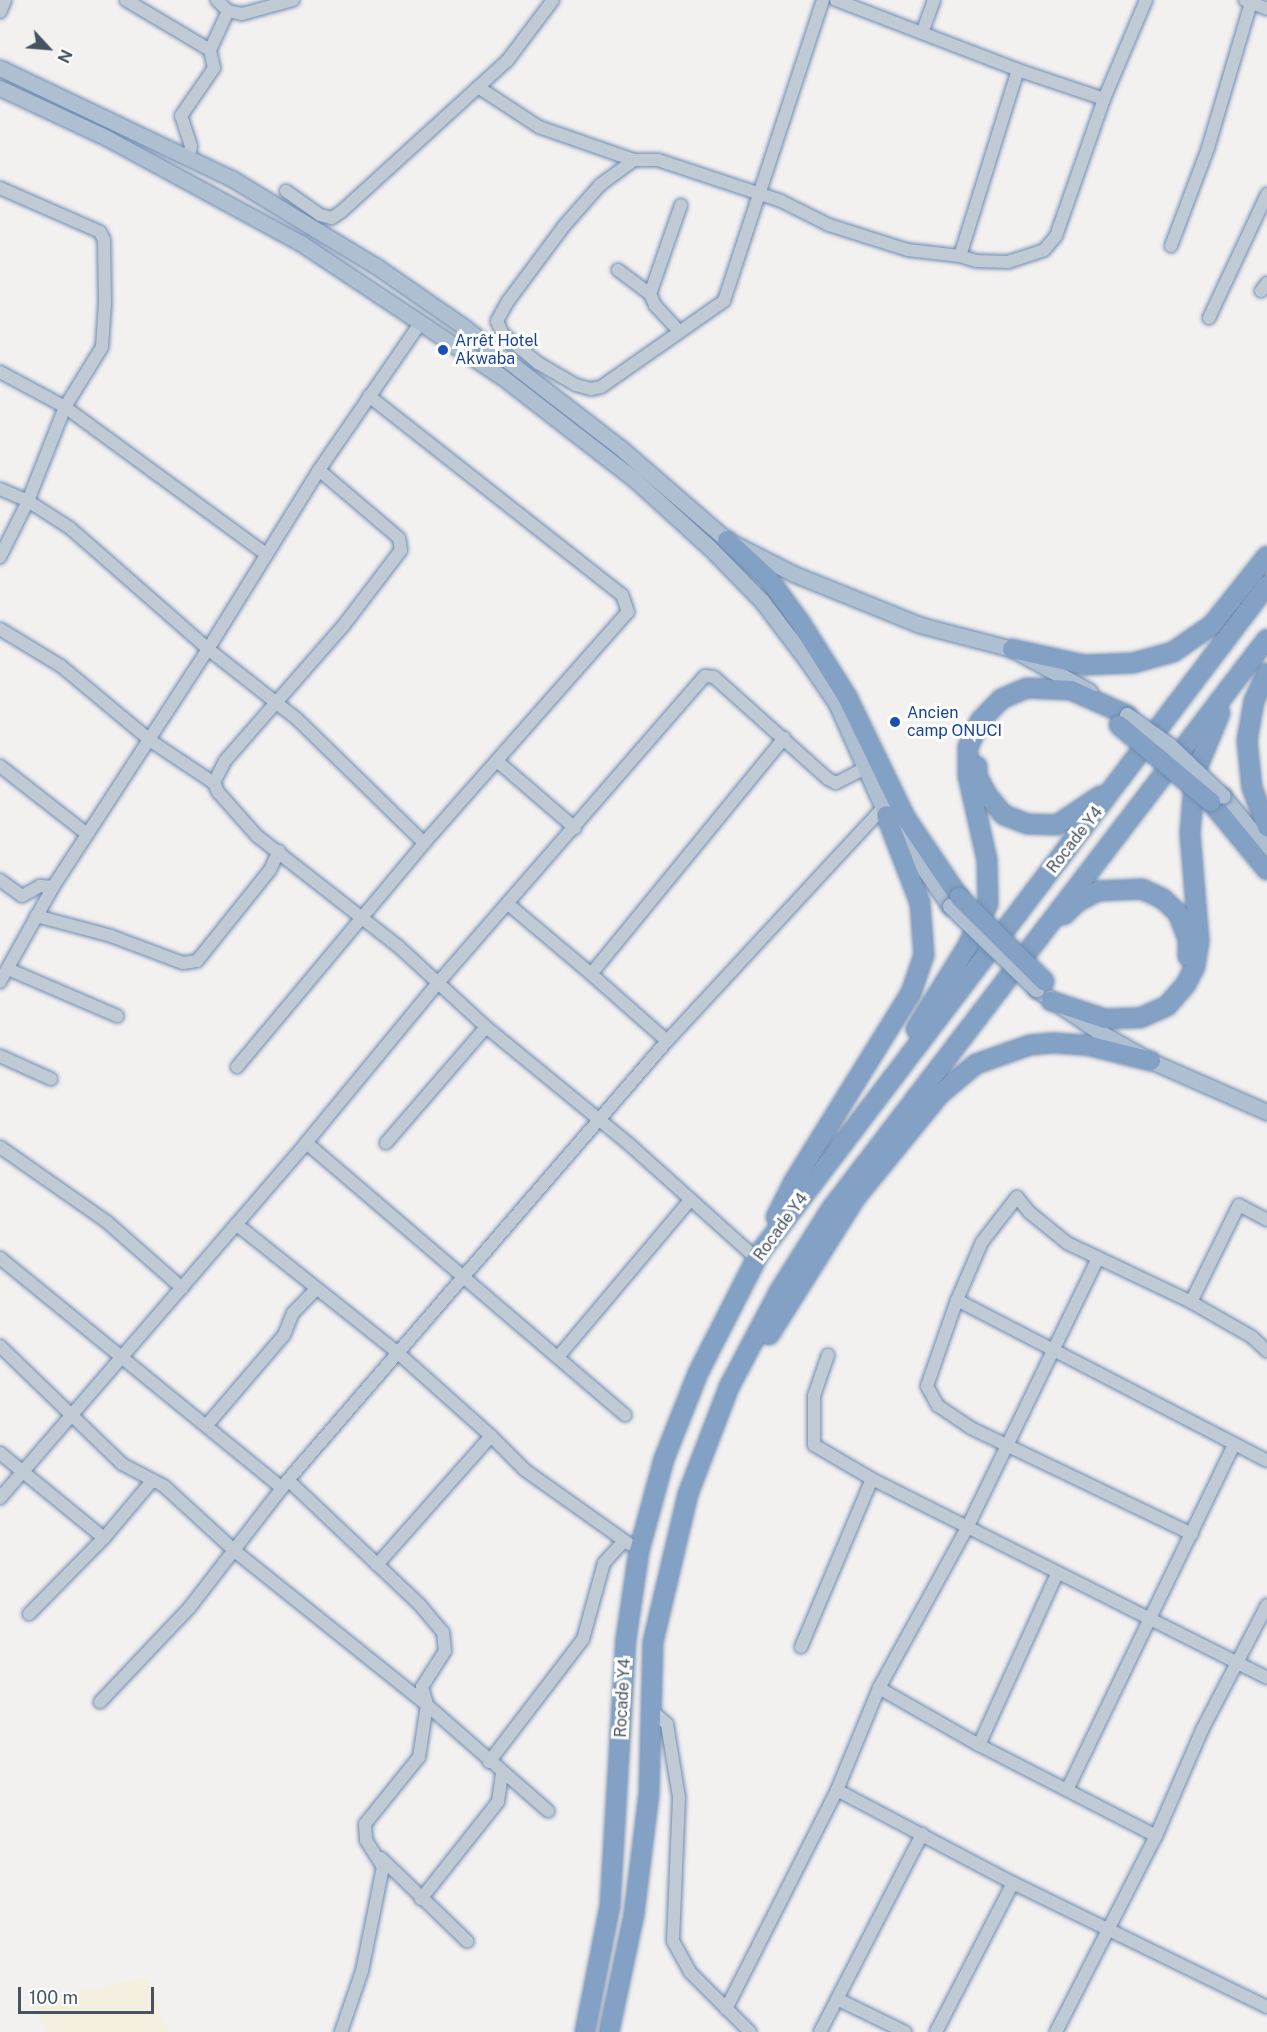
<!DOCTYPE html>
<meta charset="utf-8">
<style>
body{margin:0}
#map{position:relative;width:1267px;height:2032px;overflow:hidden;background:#f3f0f0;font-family:"Public Sans",sans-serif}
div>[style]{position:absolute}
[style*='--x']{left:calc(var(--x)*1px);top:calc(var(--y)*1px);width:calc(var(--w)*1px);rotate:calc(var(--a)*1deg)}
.sand>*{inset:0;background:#f5efe0}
.roads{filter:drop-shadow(0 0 2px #6e8bb0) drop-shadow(0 0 2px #6e8bb0)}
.minor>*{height:12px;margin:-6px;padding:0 6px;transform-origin:6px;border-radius:6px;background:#c0cad4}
.major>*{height:15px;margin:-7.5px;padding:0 7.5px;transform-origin:7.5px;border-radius:7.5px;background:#aebfd2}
.highway>*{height:18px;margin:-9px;padding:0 9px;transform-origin:9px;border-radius:9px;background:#83a1c4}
.bridges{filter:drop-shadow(0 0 2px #6e8bb0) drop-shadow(0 0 2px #6e8bb0)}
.major-bridge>*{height:15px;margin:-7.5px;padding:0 7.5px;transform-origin:7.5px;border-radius:7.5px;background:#aebfd2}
.highway-bridge>*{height:18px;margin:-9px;padding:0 9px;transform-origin:9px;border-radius:9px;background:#83a1c4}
.dots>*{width:16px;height:16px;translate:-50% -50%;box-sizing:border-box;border:3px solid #fff;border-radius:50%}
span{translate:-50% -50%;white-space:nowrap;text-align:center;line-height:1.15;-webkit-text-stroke:6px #fff;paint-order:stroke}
.transit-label{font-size:16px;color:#164399}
.left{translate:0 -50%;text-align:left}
.street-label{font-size:16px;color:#465360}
.north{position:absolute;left:18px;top:18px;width:60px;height:60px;-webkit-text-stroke:4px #fff;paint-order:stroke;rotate:116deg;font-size:16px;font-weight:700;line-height:24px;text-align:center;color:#465360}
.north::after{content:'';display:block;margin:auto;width:21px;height:27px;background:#465360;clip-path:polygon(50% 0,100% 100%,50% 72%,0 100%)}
.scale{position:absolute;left:18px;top:1987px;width:136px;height:27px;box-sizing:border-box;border:3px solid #465360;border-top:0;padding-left:8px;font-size:18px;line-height:21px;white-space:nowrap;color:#465360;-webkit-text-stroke:4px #fff;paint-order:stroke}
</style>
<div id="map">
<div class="sand">
<i style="clip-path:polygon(146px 1977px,169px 2032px,46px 2032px,33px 2002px)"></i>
</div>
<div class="roads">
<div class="minor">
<i style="--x:126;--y:0;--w:98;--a:30.8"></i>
<i style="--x:836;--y:0;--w:195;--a:21"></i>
<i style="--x:1245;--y:0;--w:24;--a:22"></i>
<i style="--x:228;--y:11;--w:14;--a:12"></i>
<i style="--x:242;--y:14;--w:53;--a:-15.4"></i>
<i style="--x:0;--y:12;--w:13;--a:-67"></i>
<i style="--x:922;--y:33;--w:35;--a:-70"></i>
<i style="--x:478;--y:87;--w:73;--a:33.3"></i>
<i style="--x:539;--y:127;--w:101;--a:19.2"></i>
<i style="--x:634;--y:160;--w:24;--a:0"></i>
<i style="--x:658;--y:160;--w:130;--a:18.4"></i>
<i style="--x:781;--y:201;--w:54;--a:26.6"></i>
<i style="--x:829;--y:225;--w:83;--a:17.6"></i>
<i style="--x:908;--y:250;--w:52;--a:6.6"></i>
<i style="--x:960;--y:256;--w:195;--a:-72.7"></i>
<i style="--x:1018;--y:70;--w:91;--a:18.6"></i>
<i style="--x:189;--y:157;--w:11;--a:-80"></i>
<i style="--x:191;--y:146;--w:32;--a:-108"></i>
<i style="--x:181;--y:116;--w:58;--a:-55.5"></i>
<i style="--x:214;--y:68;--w:18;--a:-103"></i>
<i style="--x:210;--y:50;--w:43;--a:-65.2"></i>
<i style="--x:228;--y:11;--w:16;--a:-135"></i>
<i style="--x:634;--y:160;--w:42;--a:143.7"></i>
<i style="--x:600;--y:185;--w:55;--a:131.3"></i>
<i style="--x:564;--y:226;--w:94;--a:126.7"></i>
<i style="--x:508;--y:301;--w:23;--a:119"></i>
<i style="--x:497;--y:321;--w:13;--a:67"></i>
<i style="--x:502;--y:333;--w:47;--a:39.8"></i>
<i style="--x:538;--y:363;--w:44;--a:30.1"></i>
<i style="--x:576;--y:385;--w:16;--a:15"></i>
<i style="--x:591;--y:389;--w:10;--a:-11"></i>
<i style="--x:601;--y:387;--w:150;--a:-35"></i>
<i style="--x:724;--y:301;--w:317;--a:-71.8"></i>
<i style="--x:0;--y:188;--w:109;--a:23.7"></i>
<i style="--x:100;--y:232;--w:9;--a:63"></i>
<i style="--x:104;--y:240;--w:63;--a:89.1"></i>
<i style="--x:105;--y:303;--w:44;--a:93.9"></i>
<i style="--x:102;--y:347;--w:70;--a:121.7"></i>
<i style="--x:65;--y:407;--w:101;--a:111.5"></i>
<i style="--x:28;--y:501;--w:63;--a:116.6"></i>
<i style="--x:286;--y:191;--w:42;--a:35.2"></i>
<i style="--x:320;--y:215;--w:12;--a:14"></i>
<i style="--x:332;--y:218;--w:12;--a:-35"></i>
<i style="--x:342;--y:211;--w:223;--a:-42.3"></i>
<i style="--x:507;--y:61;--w:76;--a:-53"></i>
<i style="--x:1171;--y:246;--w:105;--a:-69.3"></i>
<i style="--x:1208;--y:148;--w:151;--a:-73.5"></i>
<i style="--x:960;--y:256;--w:17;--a:17"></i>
<i style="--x:976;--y:261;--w:32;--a:2"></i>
<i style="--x:1008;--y:262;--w:38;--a:-18"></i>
<i style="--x:1044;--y:250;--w:18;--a:-49"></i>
<i style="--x:1056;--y:236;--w:145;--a:-70.7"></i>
<i style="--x:1104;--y:99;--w:108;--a:-67"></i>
<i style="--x:618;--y:270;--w:40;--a:37"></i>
<i style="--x:1261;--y:291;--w:10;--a:-53"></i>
<i style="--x:1209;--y:318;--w:137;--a:-64.9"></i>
<i style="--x:421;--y:322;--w:180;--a:124.6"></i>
<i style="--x:319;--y:470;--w:211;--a:121.8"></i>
<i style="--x:208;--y:649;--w:113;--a:38.2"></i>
<i style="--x:297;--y:719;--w:177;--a:44.3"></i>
<i style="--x:679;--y:331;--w:35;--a:-133"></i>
<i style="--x:655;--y:305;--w:12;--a:-114"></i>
<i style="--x:650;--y:294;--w:94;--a:-70.8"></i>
<i style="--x:0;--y:372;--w:74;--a:28.3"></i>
<i style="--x:65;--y:407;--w:250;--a:36.2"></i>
<i style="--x:319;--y:470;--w:105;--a:40.4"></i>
<i style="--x:399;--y:538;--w:12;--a:81"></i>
<i style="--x:401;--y:550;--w:96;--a:127.3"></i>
<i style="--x:343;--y:626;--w:179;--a:131.2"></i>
<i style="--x:225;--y:761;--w:25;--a:117"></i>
<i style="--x:214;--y:783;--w:10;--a:66"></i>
<i style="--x:218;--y:792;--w:59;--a:48.4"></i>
<i style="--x:257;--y:836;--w:180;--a:38"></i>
<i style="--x:399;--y:947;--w:118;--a:42.6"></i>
<i style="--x:486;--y:1027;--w:186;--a:39.3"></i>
<i style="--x:630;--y:1145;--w:169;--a:41.9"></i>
<i style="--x:0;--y:489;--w:30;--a:23"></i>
<i style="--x:28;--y:501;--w:50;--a:32.7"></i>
<i style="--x:70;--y:528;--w:184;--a:41.2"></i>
<i style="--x:208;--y:649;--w:284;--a:123.1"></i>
<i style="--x:53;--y:887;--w:109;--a:119.2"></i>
<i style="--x:0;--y:629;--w:71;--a:31.2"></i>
<i style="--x:61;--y:666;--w:117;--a:39.8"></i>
<i style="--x:151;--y:741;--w:76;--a:33.7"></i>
<i style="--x:497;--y:761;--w:103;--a:40.7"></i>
<i style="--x:0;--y:766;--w:110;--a:38"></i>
<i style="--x:0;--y:880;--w:27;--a:36"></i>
<i style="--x:22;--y:896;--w:21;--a:-29"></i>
<i style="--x:40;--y:886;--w:13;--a:4"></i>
<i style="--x:508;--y:904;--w:109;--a:40.1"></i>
<i style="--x:591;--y:974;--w:305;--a:-50.7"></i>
<i style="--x:36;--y:916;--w:78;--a:14.9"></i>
<i style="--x:111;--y:936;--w:77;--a:20.6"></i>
<i style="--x:183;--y:963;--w:14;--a:-8"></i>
<i style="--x:197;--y:961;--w:117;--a:-51.3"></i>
<i style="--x:270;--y:870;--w:21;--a:-65"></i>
<i style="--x:8;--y:969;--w:119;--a:23.3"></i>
<i style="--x:591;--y:974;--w:101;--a:41.4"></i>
<i style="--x:0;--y:1056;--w:56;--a:24.3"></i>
<i style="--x:237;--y:1067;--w:292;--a:-50.1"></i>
<i style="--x:424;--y:843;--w:308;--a:-48.6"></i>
<i style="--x:628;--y:612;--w:18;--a:-109"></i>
<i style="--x:622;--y:595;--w:322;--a:-141.8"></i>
<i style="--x:386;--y:1143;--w:153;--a:-49.2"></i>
<i style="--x:0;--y:1147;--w:131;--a:35"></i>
<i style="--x:107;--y:1222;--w:100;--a:41.3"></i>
<i style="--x:236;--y:1224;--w:207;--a:38.5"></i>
<i style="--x:398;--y:1353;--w:125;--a:41.7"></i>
<i style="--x:491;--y:1436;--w:172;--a:131.5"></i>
<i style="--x:0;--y:1258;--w:364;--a:39.2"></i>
<i style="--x:957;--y:1300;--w:349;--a:27.4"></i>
<i style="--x:1191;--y:1302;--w:108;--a:-63.7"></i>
<i style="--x:1239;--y:1205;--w:32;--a:28"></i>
<i style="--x:0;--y:1346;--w:170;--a:44"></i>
<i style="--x:122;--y:1464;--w:47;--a:27.6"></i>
<i style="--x:164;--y:1486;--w:98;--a:42.5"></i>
<i style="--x:236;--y:1552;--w:245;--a:38.7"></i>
<i style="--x:427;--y:1705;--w:53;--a:98.7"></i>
<i style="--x:419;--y:1757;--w:86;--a:128.9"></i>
<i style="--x:365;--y:1824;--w:16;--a:86"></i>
<i style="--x:366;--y:1840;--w:32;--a:58"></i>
<i style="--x:383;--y:1867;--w:106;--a:101.4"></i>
<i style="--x:362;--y:1971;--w:65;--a:109"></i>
<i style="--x:828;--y:1355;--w:43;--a:108.9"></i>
<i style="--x:814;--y:1396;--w:49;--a:90"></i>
<i style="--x:814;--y:1445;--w:67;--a:30.4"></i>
<i style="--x:872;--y:1479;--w:442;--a:26.7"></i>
<i style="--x:558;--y:1357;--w:205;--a:-49.9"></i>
<i style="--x:625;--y:1415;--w:419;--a:-139.5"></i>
<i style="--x:306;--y:1143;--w:206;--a:-50.5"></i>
<i style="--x:437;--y:984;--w:408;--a:-49"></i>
<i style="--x:705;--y:676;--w:9;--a:6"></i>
<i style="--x:714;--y:677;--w:153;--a:41.8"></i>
<i style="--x:828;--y:779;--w:9;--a:27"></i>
<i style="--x:836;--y:783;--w:36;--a:-27"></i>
<i style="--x:206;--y:1426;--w:120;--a:-49.4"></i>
<i style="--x:284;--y:1335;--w:24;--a:-68"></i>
<i style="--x:293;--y:1313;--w:32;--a:-46"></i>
<i style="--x:491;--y:1436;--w:48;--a:45"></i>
<i style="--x:525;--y:1470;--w:128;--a:35.4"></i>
<i style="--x:0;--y:1453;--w:134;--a:39.3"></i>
<i style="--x:288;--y:1480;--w:182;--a:43.4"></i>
<i style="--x:420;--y:1605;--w:35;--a:50"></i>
<i style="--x:443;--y:1632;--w:19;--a:84"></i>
<i style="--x:445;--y:1651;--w:43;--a:122.6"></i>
<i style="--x:422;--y:1687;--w:19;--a:74"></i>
<i style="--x:427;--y:1705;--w:161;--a:41.2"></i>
<i style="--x:0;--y:1498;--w:469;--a:-49.2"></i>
<i style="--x:1192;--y:1534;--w:245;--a:-154.4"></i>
<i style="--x:971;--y:1428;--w:40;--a:-146"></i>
<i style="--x:938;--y:1406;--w:23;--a:-119"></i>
<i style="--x:927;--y:1386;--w:91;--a:-70.8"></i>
<i style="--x:957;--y:1300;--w:63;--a:-66.7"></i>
<i style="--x:982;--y:1242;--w:57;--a:-52.1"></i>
<i style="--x:1017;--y:1197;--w:19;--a:51"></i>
<i style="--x:1029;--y:1212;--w:49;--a:39.2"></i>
<i style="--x:1067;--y:1243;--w:137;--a:25.4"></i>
<i style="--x:1191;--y:1302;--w:70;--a:29.8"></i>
<i style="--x:1252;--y:1337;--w:21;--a:43"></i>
<i style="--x:29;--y:1614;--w:107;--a:-45.4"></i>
<i style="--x:104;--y:1538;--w:75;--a:-49.9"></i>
<i style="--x:801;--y:1647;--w:182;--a:-67.1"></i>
<i style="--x:879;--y:1688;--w:115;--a:29.7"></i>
<i style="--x:979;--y:1745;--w:199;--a:27.2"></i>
<i style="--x:100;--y:1702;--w:131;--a:-46.5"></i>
<i style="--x:190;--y:1607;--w:160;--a:-52.3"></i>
<i style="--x:288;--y:1480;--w:580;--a:-49.2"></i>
<i style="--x:667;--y:1041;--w:318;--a:-47.2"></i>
<i style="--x:651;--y:1710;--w:21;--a:41"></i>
<i style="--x:667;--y:1724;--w:74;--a:80.7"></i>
<i style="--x:679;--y:1797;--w:144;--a:92.4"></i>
<i style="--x:673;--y:1941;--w:35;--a:61"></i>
<i style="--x:690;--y:1972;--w:85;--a:45"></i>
<i style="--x:979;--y:1745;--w:188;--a:-65.5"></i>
<i style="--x:489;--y:1762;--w:155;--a:-52.6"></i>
<i style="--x:583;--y:1639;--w:79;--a:-74.6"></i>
<i style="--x:604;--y:1563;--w:30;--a:-48"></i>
<i style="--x:1068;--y:1788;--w:381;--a:-64.2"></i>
<i style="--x:837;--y:1790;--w:199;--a:27.9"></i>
<i style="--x:1013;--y:1883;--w:283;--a:26"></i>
<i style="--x:381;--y:1858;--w:120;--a:44"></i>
<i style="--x:421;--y:1899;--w:124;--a:-51.6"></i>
<i style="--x:498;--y:1802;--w:28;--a:-82"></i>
<i style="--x:837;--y:1999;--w:76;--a:25.9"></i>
<i style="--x:726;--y:2009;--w:246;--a:-63.1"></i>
<i style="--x:837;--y:1790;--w:110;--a:-67.6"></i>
<i style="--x:879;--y:1688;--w:183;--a:-61.2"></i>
<i style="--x:967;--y:1528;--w:300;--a:-64.1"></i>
<i style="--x:820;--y:2032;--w:223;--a:-62.7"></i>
<i style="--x:936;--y:2032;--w:168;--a:-62.7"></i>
<i style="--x:1056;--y:2032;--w:220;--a:-63"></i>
<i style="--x:1156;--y:1836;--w:116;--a:-66.5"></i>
<i style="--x:1202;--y:1730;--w:141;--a:-62.5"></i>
</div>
<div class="major">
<i style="--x:0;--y:68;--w:256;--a:25.5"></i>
<i style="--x:231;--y:178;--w:170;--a:31.3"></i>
<i style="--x:376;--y:266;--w:107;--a:34.7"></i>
<i style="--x:464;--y:327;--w:201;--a:37.7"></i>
<i style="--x:623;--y:450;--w:138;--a:40.9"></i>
<i style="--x:727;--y:540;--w:75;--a:26.9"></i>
<i style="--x:794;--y:574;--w:136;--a:22"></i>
<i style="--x:920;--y:625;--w:95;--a:14.6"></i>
<i style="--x:1012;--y:649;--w:88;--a:28.6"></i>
<i style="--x:0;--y:88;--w:118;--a:25"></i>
<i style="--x:107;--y:138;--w:222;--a:28.5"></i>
<i style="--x:302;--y:244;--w:239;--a:33.6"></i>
<i style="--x:501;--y:376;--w:170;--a:37.8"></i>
<i style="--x:635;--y:480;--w:101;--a:42.2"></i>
<i style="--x:710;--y:548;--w:73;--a:45.6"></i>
<i style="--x:761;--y:600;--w:78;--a:52.8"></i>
<i style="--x:808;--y:662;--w:50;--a:55.7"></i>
<i style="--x:836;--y:703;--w:123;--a:65.9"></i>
<i style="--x:886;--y:815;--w:111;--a:54.9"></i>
<i style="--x:1223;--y:796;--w:69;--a:50.3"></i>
<i style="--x:1036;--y:989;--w:73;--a:34.3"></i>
<i style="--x:1096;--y:1030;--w:63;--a:29.4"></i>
<i style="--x:1151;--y:1061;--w:127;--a:23.7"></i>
</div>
<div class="highway">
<i style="--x:727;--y:540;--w:56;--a:42.8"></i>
<i style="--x:768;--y:578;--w:54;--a:54"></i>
<i style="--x:800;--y:622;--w:89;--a:57.9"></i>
<i style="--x:847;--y:697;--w:133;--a:64.2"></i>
<i style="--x:905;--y:817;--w:97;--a:56"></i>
<i style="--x:1012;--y:649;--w:74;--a:12.5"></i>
<i style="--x:1084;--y:665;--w:49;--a:-2.3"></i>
<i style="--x:1133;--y:663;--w:41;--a:-15.4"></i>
<i style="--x:1173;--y:652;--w:47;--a:-34.7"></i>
<i style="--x:1212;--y:625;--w:88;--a:-51.4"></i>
<i style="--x:1267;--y:673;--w:31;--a:115"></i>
<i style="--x:1254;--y:701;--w:40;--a:100"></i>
<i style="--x:1247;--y:740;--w:48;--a:84.1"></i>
<i style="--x:1252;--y:788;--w:42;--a:69"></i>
<i style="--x:977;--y:766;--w:10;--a:90"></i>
<i style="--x:977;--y:776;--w:21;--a:62"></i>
<i style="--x:987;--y:795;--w:26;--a:50"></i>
<i style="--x:1004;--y:815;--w:26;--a:21"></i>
<i style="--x:1028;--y:824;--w:29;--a:2"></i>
<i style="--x:1057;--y:825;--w:52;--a:-34"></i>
<i style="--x:1211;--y:802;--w:88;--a:50.5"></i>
<i style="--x:1064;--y:915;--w:18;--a:-45"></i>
<i style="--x:1077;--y:902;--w:24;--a:-28"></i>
<i style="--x:1098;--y:891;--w:44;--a:-2.6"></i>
<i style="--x:1142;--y:889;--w:23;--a:25"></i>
<i style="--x:1163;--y:899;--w:21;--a:43"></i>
<i style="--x:1178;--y:913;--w:28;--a:69"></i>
<i style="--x:1188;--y:939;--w:18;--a:90"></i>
<i style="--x:1051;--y:1001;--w:57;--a:18.4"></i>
<i style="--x:1105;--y:1019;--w:35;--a:-2"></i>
<i style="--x:1140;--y:1018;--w:30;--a:-24"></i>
<i style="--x:1167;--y:1006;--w:29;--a:-49"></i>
<i style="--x:1186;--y:984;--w:20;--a:-63"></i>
<i style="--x:1195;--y:966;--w:25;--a:-81"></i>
<i style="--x:1199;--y:941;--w:108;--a:-94.8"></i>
<i style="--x:1190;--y:833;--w:60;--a:-85.2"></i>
<i style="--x:1195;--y:773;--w:65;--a:-67.4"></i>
<i style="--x:916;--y:1029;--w:97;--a:-58.1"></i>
<i style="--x:967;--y:947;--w:48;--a:-64"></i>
<i style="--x:988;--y:904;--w:44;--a:-91.3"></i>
<i style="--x:987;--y:860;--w:86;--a:-102.7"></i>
<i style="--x:968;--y:776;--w:29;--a:-90"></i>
<i style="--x:968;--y:747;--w:29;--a:-65"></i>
<i style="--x:980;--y:721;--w:30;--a:-46"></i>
<i style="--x:1001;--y:699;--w:28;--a:-23"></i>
<i style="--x:1027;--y:688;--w:44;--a:2.6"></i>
<i style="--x:1071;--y:690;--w:61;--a:24.1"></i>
<i style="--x:776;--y:1217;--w:38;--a:-63"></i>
<i style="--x:793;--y:1183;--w:224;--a:-58.2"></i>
<i style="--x:911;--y:993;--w:40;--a:-71.1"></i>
<i style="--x:924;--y:955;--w:52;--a:-94.4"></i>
<i style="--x:920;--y:903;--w:94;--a:-111.1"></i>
<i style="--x:769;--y:1335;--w:163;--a:-57.8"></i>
<i style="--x:856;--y:1197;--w:133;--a:-50.8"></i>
<i style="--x:940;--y:1094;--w:47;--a:-39.8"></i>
<i style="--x:976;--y:1064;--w:57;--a:-19.4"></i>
<i style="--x:1030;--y:1045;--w:25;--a:-5"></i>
<i style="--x:1055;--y:1043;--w:32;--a:4"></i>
<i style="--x:1087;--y:1045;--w:66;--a:14"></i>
<i style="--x:585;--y:2032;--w:128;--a:-78.8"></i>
<i style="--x:610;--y:1906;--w:267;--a:-86.6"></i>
<i style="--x:626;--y:1639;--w:89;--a:-81.6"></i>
<i style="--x:639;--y:1551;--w:95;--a:-74.8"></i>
<i style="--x:664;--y:1459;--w:92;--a:-68.4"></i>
<i style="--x:698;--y:1373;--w:134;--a:-62.9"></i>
<i style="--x:759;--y:1254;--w:840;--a:-52.79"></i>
<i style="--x:609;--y:2032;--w:121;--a:-78"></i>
<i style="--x:634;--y:1914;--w:121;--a:-82.9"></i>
<i style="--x:649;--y:1794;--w:152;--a:-88.5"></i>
<i style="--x:653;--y:1642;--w:152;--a:-76.7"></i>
<i style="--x:688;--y:1494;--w:115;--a:-69"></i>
<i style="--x:729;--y:1387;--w:107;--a:-62.2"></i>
<i style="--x:779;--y:1292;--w:99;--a:-57.8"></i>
<i style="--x:832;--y:1208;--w:716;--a:-52.6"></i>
</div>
</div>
<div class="bridges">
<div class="major-bridge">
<i style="--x:1127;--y:715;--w:52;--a:35.5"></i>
<i style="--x:1169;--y:745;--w:74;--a:43.4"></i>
<i style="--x:950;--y:906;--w:120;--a:44"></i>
</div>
<div class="highway-bridge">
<i style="--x:1119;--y:725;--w:120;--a:39.9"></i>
<i style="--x:959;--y:897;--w:120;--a:44.7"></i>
</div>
</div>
<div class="dots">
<i style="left:443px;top:350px;background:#1a4fb4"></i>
<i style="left:895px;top:722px;background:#1a4fb4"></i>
</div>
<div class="transit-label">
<span class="left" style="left:455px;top:350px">Arrêt Hotel<br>Akwaba</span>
<span class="left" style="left:907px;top:722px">Ancien<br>camp ONUCI</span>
</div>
<div class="street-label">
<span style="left:1075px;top:840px;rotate:-52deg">Rocade Y4</span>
<span style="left:781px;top:1227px;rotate:-54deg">Rocade Y4</span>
<span style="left:623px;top:1698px;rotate:-87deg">Rocade Y4</span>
</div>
<div class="north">N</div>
<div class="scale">100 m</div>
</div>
